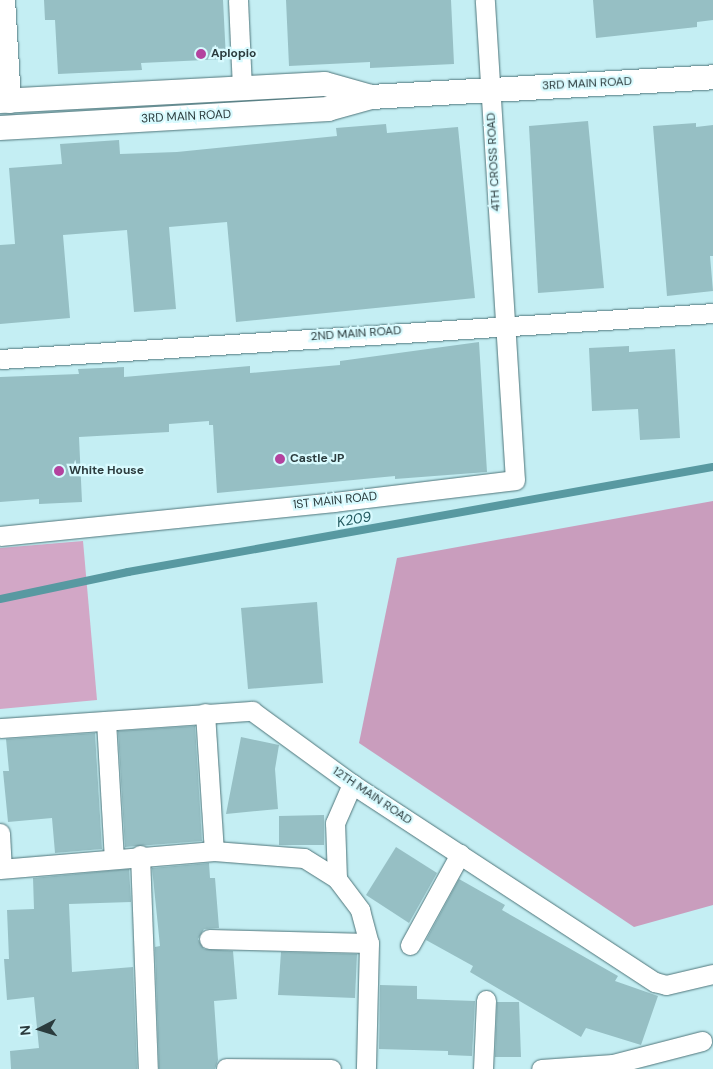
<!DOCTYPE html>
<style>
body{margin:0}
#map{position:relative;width:713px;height:1069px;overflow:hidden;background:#c4eef3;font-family:"DM Sans",sans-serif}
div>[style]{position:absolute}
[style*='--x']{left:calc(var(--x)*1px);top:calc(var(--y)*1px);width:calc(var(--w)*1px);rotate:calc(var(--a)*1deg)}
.green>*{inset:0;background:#d2a7c6}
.forest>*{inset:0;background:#c99dbd}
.stream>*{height:8px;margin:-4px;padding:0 4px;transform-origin:4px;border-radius:4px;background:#5899a1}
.building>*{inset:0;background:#96bfc4}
.roads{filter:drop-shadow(0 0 1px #4f757a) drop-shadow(0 0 1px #4f757a)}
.minor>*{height:19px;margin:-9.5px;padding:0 9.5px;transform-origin:9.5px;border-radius:9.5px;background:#fff}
.tertiary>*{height:24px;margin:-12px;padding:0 12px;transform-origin:12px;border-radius:12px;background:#fff}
.dots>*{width:14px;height:14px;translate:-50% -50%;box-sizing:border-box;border:2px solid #d8fafe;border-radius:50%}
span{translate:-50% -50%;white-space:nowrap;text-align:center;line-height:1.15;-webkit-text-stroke:4.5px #d8fafe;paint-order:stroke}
.poi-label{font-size:12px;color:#2b3b3d;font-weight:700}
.left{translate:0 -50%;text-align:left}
.street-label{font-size:12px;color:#2b3b3d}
.water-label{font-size:14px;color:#235b61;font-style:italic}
.north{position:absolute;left:15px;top:1004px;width:50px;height:50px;-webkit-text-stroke:4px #d8fafe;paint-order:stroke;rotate:265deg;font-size:14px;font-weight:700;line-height:20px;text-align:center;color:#2b3b3d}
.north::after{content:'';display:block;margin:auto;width:18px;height:22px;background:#2b3b3d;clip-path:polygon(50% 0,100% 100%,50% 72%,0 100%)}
</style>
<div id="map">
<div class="green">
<i style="clip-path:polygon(83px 541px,97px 700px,0 709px,0 548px)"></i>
</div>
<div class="forest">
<i style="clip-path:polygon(713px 501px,713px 905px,634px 927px,359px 743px,397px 558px)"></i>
</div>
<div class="stream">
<i style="--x:0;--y:599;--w:131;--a:-11.9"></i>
<i style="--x:128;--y:572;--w:594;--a:-10.18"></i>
</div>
<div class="building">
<i style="clip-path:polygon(44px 0,223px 0,226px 59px,141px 63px,142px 70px,58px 74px,55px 20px,45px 20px)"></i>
<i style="clip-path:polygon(286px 0,451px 0,454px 64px,370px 68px,370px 62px,289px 66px)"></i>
<i style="clip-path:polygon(593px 0,713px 0,713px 20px,697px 22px,697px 27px,596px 38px)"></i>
<i style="clip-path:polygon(588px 121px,604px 288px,538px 293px,529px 126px)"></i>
<i style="clip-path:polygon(696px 123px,696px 127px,713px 125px,713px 256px,710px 256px,713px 291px,667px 296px,653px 126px)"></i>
<i style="clip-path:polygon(386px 124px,387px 133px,458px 127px,475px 298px,236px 322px,227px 222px,169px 227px,176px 309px,134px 312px,127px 230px,63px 235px,70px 318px,0 324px,0 245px,15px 244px,9px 168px,62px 164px,60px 144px,119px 140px,120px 154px,177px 152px,337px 136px,336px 128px)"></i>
<i style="clip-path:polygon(479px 342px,487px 472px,395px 479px,395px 476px,217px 493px,213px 425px,209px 425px,209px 421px,169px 424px,169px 432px,79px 437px,82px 502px,39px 504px,39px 499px,0 502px,0 377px,79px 374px,78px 369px,124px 367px,124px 377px,250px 366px,250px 373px,340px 365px,340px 361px)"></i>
<i style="clip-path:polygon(629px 346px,629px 352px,675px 349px,680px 438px,640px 440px,638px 409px,592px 411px,589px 348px)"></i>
<i style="clip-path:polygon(317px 602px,323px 683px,248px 689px,241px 608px)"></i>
<i style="clip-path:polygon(195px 726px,202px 841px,125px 847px,118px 731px)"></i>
<i style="clip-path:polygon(95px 733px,102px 849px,55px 853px,52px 818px,8px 822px,3px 771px,9px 771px,6px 739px)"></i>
<i style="clip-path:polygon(241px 737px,279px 745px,275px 769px,278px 809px,226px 814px)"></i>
<i style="clip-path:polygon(324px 815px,324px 845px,279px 845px,279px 816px)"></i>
<i style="clip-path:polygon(396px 847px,437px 873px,409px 923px,366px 895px)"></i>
<i style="clip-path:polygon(209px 863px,210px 878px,215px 878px,219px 928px,204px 929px,198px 939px,204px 949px,233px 951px,237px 999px,214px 1001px,218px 1060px,215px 1069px,159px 1069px,155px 947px,160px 946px,152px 868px)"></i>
<i style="clip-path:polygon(129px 869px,131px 902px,69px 904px,72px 972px,133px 967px,137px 1069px,11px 1069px,10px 1051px,39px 1048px,34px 997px,7px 1000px,4px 959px,9px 959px,7px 910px,34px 909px,33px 878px)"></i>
<i style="clip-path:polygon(459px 879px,505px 905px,502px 910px,618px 976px,615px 981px,658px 996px,641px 1045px,586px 1028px,581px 1037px,470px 972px,473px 966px,426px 940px)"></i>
<i style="clip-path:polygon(281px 952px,357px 954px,355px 998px,278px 995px)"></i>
<i style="clip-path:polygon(380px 985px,417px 986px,417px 999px,475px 1001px,472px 1056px,448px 1055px,448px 1051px,379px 1049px)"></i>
<i style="clip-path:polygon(497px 1002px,519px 1002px,521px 1057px,495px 1057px)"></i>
</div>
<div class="roads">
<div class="minor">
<i style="--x:238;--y:0;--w:89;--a:87.4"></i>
<i style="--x:0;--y:359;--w:714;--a:-3.69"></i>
<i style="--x:0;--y:536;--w:336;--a:-5.8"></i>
<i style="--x:334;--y:502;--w:182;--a:-6.9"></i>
<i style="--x:515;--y:480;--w:481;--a:-93.6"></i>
<i style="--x:205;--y:713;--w:138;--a:86.3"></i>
<i style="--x:106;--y:721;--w:137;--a:86.7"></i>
<i style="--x:0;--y:728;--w:253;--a:-3.9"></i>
<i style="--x:252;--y:711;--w:124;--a:36.1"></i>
<i style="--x:352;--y:784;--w:362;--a:33.2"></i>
<i style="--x:655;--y:982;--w:11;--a:15"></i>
<i style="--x:666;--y:985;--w:48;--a:-13.2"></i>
<i style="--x:0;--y:833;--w:35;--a:87"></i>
<i style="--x:140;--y:855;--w:214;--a:87.9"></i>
<i style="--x:0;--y:869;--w:215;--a:-4.8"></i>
<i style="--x:214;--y:851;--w:90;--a:4.4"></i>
<i style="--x:304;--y:858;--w:39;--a:32"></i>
<i style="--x:337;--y:879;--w:39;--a:53"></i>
<i style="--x:360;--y:910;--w:34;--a:75"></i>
<i style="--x:369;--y:943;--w:126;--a:91.4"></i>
<i style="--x:337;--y:879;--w:56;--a:-92"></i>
<i style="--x:335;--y:823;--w:43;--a:-66.4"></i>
<i style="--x:209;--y:939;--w:160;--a:1.4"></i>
<i style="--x:410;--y:945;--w:104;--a:-61.2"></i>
<i style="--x:226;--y:1068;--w:105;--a:0.5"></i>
<i style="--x:483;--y:1069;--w:69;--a:-87.5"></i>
<i style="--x:541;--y:1069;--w:72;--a:-4"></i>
<i style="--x:613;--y:1064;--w:92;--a:-14.5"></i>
</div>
<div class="tertiary">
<i style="--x:3;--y:0;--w:101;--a:86.6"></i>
<i style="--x:0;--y:101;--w:325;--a:-3"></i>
<i style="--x:325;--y:84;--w:48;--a:15.8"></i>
<i style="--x:0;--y:128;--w:329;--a:-3.3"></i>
<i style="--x:328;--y:109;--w:45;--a:-15.6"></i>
<i style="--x:371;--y:97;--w:343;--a:-3.3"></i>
</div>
</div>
<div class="dots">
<i style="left:201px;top:54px;background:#b4429e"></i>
<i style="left:280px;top:459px;background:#b4429e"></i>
<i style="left:59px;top:471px;background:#b4429e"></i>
</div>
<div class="poi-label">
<span class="left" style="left:211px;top:54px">Aplopio</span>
<span class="left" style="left:290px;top:459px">Castle JP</span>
<span class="left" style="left:69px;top:471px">White House</span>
</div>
<div class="street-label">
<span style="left:587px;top:84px;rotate:-3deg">3RD MAIN ROAD</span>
<span style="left:186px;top:117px;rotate:-3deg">3RD MAIN ROAD</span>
<span style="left:494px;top:162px;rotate:-93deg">4TH CROSS ROAD</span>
<span style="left:356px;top:334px;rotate:-4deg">2ND MAIN ROAD</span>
<span style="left:335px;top:501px;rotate:-6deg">1ST MAIN ROAD</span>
<span style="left:372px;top:796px;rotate:34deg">12TH MAIN ROAD</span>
</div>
<div class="water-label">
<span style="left:354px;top:519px;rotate:-10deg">K209</span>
</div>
<div class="north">N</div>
</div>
